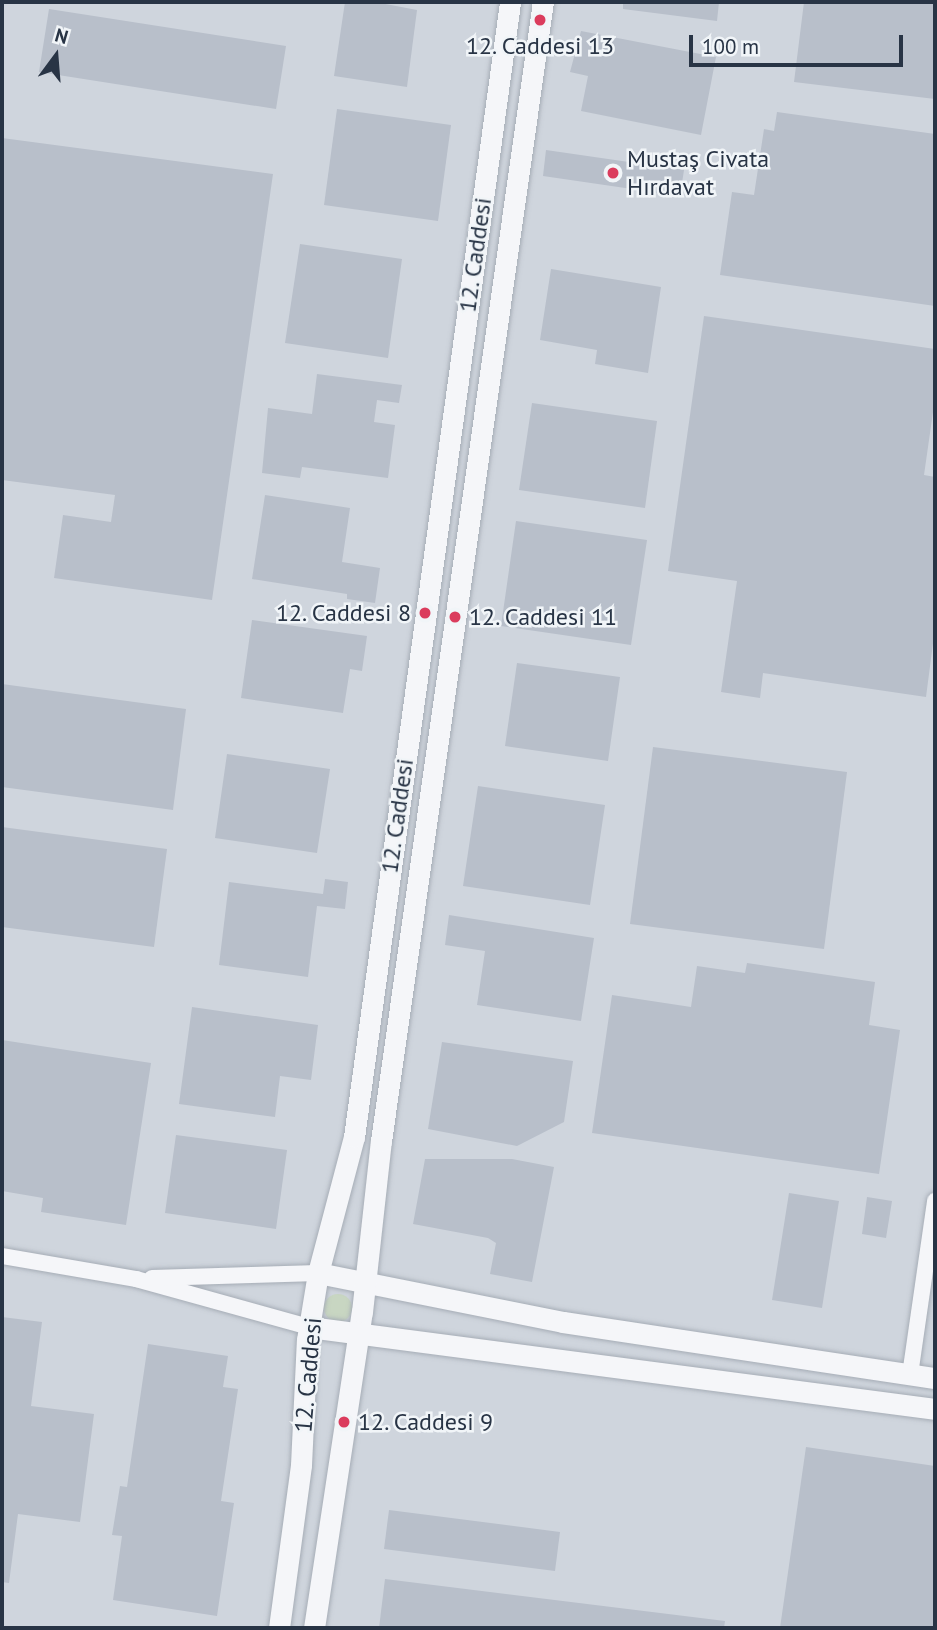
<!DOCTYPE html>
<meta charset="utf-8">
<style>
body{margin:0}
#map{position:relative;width:937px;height:1630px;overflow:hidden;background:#e1e6eb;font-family:"PT Sans",sans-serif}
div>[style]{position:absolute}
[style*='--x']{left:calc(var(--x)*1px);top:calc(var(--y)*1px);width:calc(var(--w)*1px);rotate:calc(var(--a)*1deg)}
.built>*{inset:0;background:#cfd5dd}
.green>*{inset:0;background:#c8d6c2}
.round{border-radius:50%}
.building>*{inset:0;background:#b8bfca}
.roads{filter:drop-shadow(0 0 2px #a6adb6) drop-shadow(0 0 2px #a6adb6)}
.minor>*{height:16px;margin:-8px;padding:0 8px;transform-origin:8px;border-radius:8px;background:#f5f6f9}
.tertiary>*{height:21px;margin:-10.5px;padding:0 10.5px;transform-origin:10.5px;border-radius:10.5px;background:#f5f6f9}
.dots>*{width:19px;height:19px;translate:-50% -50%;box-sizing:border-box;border:4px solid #f1f5f8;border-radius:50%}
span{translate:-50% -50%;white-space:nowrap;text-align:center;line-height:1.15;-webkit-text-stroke:5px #f1f5f8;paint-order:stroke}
.poi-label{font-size:24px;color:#283445}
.left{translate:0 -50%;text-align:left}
.right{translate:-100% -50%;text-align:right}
.street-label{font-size:24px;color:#283445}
.frame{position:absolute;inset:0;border:4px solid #283445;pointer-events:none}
.north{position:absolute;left:21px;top:21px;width:70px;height:70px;-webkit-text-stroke:5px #f1f5f8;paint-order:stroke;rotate:16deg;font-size:19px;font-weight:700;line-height:28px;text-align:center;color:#283445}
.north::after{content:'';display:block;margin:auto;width:24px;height:32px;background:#283445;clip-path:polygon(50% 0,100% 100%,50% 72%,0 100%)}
.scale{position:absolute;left:689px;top:35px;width:214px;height:32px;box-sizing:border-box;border:4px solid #283445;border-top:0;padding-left:9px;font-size:21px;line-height:24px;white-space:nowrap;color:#283445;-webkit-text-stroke:5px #f1f5f8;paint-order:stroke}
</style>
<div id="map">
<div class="built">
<i style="clip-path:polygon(2px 2px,935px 2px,935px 1628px,2px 1628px)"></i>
</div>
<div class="green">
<i class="round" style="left:324px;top:1294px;width:28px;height:28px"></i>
</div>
<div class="building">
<i style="clip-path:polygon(345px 2px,375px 2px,417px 10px,407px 87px,334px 76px)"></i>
<i style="clip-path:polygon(623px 2px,719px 2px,717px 21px,623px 9px)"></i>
<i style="clip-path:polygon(804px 2px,935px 2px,935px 99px,794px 82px)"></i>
<i style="clip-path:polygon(49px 9px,286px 46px,276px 109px,39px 72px)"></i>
<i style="clip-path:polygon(581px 31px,716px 57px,701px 135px,581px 111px,588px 76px,570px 72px)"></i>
<i style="clip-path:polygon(337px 109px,451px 125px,438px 221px,324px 205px)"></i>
<i style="clip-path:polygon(777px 112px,935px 134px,935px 306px,720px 275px,732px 192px,754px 195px,764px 129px,774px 131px)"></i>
<i style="clip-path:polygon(2px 138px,273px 174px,212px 600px,54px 578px,63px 515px,111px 522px,115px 495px,2px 480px)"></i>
<i style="clip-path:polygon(546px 150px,684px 170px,680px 196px,543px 176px)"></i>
<i style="clip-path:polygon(300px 244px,402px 259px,388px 358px,285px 343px)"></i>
<i style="clip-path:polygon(551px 269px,661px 287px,648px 373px,595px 364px,597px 350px,540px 340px)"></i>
<i style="clip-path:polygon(704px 316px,935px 349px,935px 398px,924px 475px,935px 477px,935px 628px,926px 697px,763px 673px,760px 698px,721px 692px,737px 581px,668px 571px)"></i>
<i style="clip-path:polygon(317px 374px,402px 385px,399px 403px,377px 400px,374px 422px,395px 425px,388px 478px,302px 467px,300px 478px,262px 473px,268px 408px,312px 414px)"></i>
<i style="clip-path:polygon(532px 403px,657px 421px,645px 508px,519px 490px)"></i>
<i style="clip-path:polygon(265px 495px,350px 508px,342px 562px,380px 568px,375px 603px,347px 599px,347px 594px,252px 579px)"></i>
<i style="clip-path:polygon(516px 521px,647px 540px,631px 645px,501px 626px)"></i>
<i style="clip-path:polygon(252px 620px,367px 636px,362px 671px,350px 669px,343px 713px,241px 698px)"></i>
<i style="clip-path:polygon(517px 663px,620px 677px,608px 761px,505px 746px)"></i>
<i style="clip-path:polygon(2px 684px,186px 709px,173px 810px,2px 787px)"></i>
<i style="clip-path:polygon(653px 747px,847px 772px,824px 949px,630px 924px)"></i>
<i style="clip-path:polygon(227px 754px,330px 769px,317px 853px,215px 838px)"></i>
<i style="clip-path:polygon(478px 786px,605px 805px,590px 905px,463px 886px)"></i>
<i style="clip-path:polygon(2px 827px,167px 849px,154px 947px,2px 927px)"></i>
<i style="clip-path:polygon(325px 879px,348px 882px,345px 909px,317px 906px,308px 977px,219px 965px,229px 882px,323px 894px)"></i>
<i style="clip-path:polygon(449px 915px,594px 938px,581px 1021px,477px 1005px,485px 951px,445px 945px)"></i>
<i style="clip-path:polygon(747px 963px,875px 982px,869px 1025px,900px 1030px,879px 1174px,592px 1133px,612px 995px,691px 1007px,697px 966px,745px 973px)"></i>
<i style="clip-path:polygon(192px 1007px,318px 1025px,311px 1080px,280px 1076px,275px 1117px,179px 1104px)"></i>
<i style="clip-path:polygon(2px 1040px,151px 1063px,126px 1225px,41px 1212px,43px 1198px,2px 1191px)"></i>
<i style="clip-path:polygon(442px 1042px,573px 1061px,564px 1122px,517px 1146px,428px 1129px)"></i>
<i style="clip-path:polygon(176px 1135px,287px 1150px,276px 1229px,165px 1213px)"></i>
<i style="clip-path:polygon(425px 1159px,512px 1159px,554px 1167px,532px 1282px,490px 1274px,496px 1243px,488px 1238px,413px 1224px)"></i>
<i style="clip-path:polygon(789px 1193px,839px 1201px,822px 1308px,772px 1300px)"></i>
<i style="clip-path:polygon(867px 1197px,892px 1201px,886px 1238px,862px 1234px)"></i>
<i style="clip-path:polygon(2px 1317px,42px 1322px,31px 1406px,94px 1414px,80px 1522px,18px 1514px,9px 1583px,2px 1582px)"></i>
<i style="clip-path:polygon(148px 1344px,228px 1356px,223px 1387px,238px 1389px,221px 1501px,234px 1503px,217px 1616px,113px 1600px,122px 1536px,112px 1535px,120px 1486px,127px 1487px)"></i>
<i style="clip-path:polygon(806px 1447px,935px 1466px,935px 1628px,780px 1628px)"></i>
<i style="clip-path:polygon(389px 1510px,560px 1532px,555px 1571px,384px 1549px)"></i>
<i style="clip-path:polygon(385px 1579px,725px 1621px,724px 1628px,379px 1628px)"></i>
</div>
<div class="roads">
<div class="minor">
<i style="--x:2;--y:1256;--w:136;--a:9.7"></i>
<i style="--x:136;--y:1279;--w:180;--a:15.5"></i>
<i style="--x:152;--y:1278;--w:166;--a:-1.7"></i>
<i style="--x:910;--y:1375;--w:176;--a:-81.8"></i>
</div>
<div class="tertiary">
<i style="--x:318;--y:1273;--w:250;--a:11.3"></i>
<i style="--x:563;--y:1322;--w:376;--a:8.6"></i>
<i style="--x:309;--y:1327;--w:631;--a:7.46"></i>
<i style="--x:279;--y:1628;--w:164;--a:-82.3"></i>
<i style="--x:301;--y:1465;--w:125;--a:-87.3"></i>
<i style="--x:307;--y:1340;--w:68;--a:-80.7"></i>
<i style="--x:318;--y:1273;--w:141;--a:-75.2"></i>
<i style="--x:354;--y:1137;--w:1146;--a:-82.17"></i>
<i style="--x:314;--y:1628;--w:320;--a:-81.4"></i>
<i style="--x:362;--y:1312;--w:172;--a:-83.7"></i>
<i style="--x:381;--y:1141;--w:1150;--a:-81.91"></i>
</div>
</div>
<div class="dots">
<i style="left:540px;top:20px;background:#db3c5d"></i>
<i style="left:613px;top:173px;background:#db3c5d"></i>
<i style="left:425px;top:613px;background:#db3c5d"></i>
<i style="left:455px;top:617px;background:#db3c5d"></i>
<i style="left:344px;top:1422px;background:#db3c5d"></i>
</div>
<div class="poi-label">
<span style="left:540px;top:46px">12. Caddesi 13</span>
<span class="left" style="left:627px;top:173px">Mustaş Civata<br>Hırdavat</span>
<span class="right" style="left:411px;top:613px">12. Caddesi 8</span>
<span class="left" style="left:469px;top:617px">12. Caddesi 11</span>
<span class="left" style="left:358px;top:1422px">12. Caddesi 9</span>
</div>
<div class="street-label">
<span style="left:475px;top:255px;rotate:-82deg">12. Caddesi</span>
<span style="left:397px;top:816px;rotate:-82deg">12. Caddesi</span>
<span style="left:308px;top:1375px;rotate:-85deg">12. Caddesi</span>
</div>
<div class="frame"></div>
<div class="north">N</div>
<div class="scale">100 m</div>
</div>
